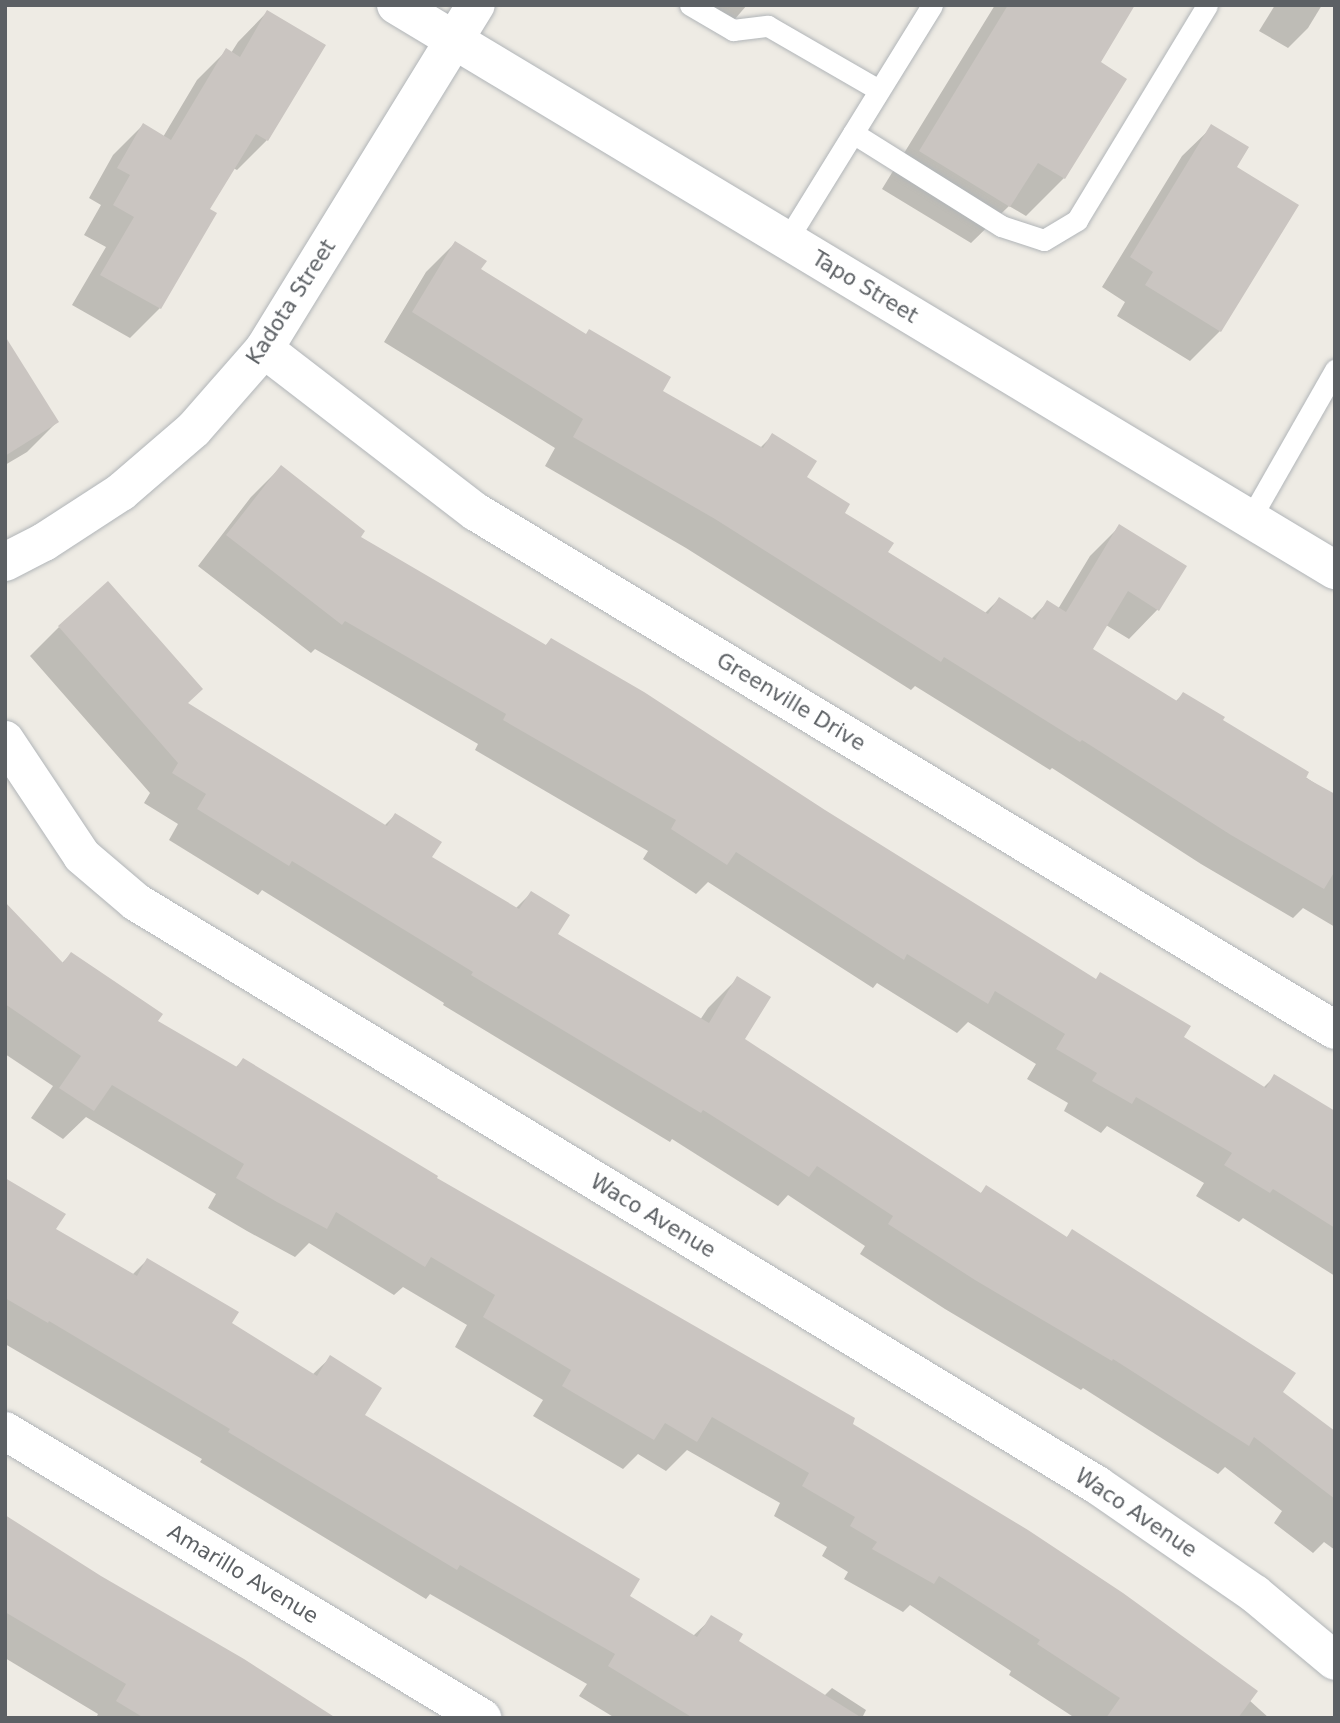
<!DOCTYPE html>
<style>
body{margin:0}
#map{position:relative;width:1340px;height:1723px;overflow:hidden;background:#eeebe4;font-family:"DejaVu Sans",sans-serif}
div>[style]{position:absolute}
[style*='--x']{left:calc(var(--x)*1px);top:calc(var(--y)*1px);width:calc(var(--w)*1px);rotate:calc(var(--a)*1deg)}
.shadow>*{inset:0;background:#0003}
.building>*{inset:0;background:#cac5c1}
.roads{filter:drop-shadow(0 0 2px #b1b5b8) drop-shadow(0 0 2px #b1b5b8)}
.service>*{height:21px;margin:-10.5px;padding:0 10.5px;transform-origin:10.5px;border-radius:10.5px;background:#fff}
.minor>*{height:38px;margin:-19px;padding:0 19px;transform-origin:19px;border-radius:19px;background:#fff}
.tertiary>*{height:38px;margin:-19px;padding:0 19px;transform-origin:19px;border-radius:19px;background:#fff}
span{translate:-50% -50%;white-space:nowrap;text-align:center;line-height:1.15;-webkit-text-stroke:6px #fff;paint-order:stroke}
.street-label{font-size:21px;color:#5c6064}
.frame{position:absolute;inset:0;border:7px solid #5c6064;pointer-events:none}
</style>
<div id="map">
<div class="shadow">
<i style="clip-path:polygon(676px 5px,747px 5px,722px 34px)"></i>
<i style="clip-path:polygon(995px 5px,1133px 5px,1098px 63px,1125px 79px,1064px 178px,1026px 216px,1009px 206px,971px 243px,882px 189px)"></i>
<i style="clip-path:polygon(1275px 5px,1322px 5px,1308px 28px,1288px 48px,1259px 31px)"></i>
<i style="clip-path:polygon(267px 12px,323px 46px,267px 140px,237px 170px,233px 168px,208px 210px,160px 308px,130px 338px,72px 305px,106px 247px,84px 235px,101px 205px,89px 198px,113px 155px,143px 125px,163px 137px,197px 80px,226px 51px,231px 53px,238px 42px)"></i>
<i style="clip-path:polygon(1212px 127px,1235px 167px,1296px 205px,1220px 331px,1190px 361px,1117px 316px,1125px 302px,1102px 287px,1182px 156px)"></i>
<i style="clip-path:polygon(455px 243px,479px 269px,661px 391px,760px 448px,773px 435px,805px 478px,886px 553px,984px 614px,999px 599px,1031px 619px,1047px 603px,1058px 609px,1090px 556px,1120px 526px,1158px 609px,1129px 639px,1106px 625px,1091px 650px,1175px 702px,1183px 694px,1335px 797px,1335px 927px,1303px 908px,1293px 918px,1201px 864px,1052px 768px,1050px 770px,915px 686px,911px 690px,686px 548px,545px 466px,555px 448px,384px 342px,426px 272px)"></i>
<i style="clip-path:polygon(5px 340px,57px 422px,27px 452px,5px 465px)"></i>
<i style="clip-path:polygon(281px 467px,358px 538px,545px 646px,551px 640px,1263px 1088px,1275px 1076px,1335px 1115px,1335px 1276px,1243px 1218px,1239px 1222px,1196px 1196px,1204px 1183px,1107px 1126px,1101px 1133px,1064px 1111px,1068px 1103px,1027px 1079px,1036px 1064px,968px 1022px,957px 1033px,877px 983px,873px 988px,708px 882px,696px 894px,643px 859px,648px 851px,475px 750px,478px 744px,315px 649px,311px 653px,198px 566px,251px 497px)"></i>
<i style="clip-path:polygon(59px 627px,384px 826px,395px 815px,430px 858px,515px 909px,531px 893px,556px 934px,700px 1020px,708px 1008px,737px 979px,743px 1040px,980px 1194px,987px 1187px,1066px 1238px,1073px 1231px,1335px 1434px,1335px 1550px,1324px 1542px,1313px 1553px,1274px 1523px,1282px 1511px,1225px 1467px,1218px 1474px,1083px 1388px,1081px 1390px,945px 1309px,860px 1254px,865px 1246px,788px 1195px,778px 1206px,672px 1139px,670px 1142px,443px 1005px,444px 1003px,262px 890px,258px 895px,169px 840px,178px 824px,144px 803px,150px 793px,30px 656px)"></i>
<i style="clip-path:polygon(5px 905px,61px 964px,71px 954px,155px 1022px,235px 1068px,243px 1060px,434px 1179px,850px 1424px,1249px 1700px,1269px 1718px,1075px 1718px,1009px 1675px,1011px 1671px,910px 1605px,903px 1612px,844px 1579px,848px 1572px,822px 1556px,827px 1547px,774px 1516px,780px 1503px,687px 1450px,666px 1471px,638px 1454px,623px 1469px,533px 1416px,543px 1400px,455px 1347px,467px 1325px,403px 1287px,394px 1295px,309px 1243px,295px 1257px,247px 1231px,208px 1208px,216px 1194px,86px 1117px,63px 1139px,31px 1118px,53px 1086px,5px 1054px)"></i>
<i style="clip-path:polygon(5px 1197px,54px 1230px,132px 1275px,147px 1260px,230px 1324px,312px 1375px,330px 1358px,363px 1416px,628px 1596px,693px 1636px,712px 1618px,736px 1642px,824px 1696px,832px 1688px,866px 1710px,862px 1718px,615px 1718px,579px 1696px,587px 1684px,430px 1594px,426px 1599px,200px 1462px,202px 1459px,5px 1344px)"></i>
<i style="clip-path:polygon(5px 1520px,100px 1578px,334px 1718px,96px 1718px,98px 1714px,5px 1658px)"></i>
</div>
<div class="building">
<i style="clip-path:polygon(1008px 5px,1135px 5px,1101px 62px,1127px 79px,1065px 179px,1038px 163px,1010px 207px,919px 151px)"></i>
<i style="clip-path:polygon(267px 10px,326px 45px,268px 141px,256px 134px,210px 209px,217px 213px,161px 309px,100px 275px,134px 217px,113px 205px,130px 175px,117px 168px,143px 123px,171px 140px,226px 48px,240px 57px)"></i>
<i style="clip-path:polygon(1211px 124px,1249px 147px,1237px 167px,1299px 205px,1221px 332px,1145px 285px,1153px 272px,1130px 257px)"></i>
<i style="clip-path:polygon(455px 241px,487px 261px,481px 269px,586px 334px,589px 329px,671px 377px,663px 391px,763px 448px,772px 433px,817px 461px,807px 477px,850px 504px,845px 513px,894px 543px,888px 552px,988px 614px,999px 597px,1035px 620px,1047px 600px,1066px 612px,1119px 524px,1187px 566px,1159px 611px,1128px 591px,1093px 649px,1177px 701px,1183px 692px,1225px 717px,1223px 720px,1309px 772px,1306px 778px,1335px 794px,1335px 871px,1324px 889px,1231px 835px,1082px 740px,1080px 742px,944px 657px,941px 662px,715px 519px,573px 437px,583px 419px,412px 312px)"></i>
<i style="clip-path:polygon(5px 336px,59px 422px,5px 456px)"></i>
<i style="clip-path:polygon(281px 465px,365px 531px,361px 537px,546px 645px,551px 638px,644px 692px,825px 810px,1096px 979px,1100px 972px,1191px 1026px,1184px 1037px,1266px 1088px,1274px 1074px,1335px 1111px,1335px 1228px,1273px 1189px,1270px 1193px,1224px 1165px,1232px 1153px,1136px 1097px,1132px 1104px,1092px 1081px,1097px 1073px,1056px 1049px,1065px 1034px,995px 991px,988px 1004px,907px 954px,904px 960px,736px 852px,727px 865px,671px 829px,676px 820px,503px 720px,506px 714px,345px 621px,342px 625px,226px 535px)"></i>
<i style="clip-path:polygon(108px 581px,203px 689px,188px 703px,387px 826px,395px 813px,442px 842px,432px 857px,519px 909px,531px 891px,570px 915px,558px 934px,709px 1023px,737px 976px,771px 997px,745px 1039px,981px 1193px,986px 1185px,1067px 1237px,1072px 1229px,1296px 1373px,1283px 1392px,1335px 1431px,1335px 1499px,1254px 1437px,1249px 1446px,1113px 1359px,1112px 1361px,975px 1280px,888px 1224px,893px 1216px,817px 1166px,809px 1177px,703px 1110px,701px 1113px,471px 975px,473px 972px,292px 861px,289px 866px,197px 809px,206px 794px,172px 773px,178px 763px,58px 626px)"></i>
<i style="clip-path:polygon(5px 902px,63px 963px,71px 952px,163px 1014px,158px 1021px,237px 1067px,243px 1058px,438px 1176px,437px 1178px,855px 1418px,853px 1424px,1028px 1530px,1123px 1593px,1258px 1691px,1238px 1718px,1106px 1718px,1120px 1698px,1037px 1644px,1040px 1640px,939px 1576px,934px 1584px,872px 1549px,877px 1542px,850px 1526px,855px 1517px,802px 1486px,809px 1473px,712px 1417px,697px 1442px,665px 1423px,654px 1440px,562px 1386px,571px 1370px,483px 1317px,495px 1295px,431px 1257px,425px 1267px,336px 1212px,327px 1229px,277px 1202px,236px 1178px,244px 1164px,112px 1085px,94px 1111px,59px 1088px,81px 1056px,5px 1004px)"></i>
<i style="clip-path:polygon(5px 1178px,66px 1214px,56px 1229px,137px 1276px,147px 1258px,239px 1312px,232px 1323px,317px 1376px,330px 1355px,382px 1388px,365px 1415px,640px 1579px,630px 1596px,697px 1637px,711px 1615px,743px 1634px,739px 1641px,862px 1718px,693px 1718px,608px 1666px,615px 1654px,460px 1565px,457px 1570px,228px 1432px,230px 1429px,49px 1321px,48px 1323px,5px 1298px)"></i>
<i style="clip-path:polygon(5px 1515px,101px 1576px,244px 1659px,336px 1718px,144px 1718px,116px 1701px,126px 1684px,5px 1612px)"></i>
</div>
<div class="roads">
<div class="service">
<i style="--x:690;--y:5;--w:50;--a:30.2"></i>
<i style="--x:733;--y:30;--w:35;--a:-7"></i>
<i style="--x:768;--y:26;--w:128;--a:30"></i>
<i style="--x:853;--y:133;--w:175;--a:32.1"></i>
<i style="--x:1001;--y:226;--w:45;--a:18"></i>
<i style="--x:1044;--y:240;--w:39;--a:-31"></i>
<i style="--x:1077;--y:220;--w:251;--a:-58.8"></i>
<i style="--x:787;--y:240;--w:276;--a:-58.3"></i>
<i style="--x:1250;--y:519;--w:172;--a:-60.3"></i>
</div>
<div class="minor">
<i style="--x:264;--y:349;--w:267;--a:37.6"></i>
<i style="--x:476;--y:512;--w:1003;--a:31.09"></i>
<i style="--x:5;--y:562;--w:44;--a:-27.1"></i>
<i style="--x:44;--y:542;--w:92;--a:-33"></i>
<i style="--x:121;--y:492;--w:96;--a:-40.8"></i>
<i style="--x:194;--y:429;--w:106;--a:-48.8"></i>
<i style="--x:264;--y:349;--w:404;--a:-58.4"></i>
<i style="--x:5;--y:740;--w:139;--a:56.4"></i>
<i style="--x:82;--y:856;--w:71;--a:40.4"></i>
<i style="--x:136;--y:902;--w:1124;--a:31.24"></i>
<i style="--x:1097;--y:1485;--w:192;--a:34.6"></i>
<i style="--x:1255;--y:1594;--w:104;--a:39.9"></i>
<i style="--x:5;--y:1431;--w:557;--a:31.03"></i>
</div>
<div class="tertiary">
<i style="--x:396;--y:5;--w:1096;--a:31.04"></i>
</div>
</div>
<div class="street-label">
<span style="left:865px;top:287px;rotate:31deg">Tapo Street</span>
<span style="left:291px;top:302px;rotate:-57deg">Kadota Street</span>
<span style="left:791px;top:702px;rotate:31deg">Greenville Drive</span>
<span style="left:653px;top:1216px;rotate:31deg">Waco Avenue</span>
<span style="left:1136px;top:1513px;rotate:34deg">Waco Avenue</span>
<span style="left:243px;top:1574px;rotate:31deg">Amarillo Avenue</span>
</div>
<div class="frame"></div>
</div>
